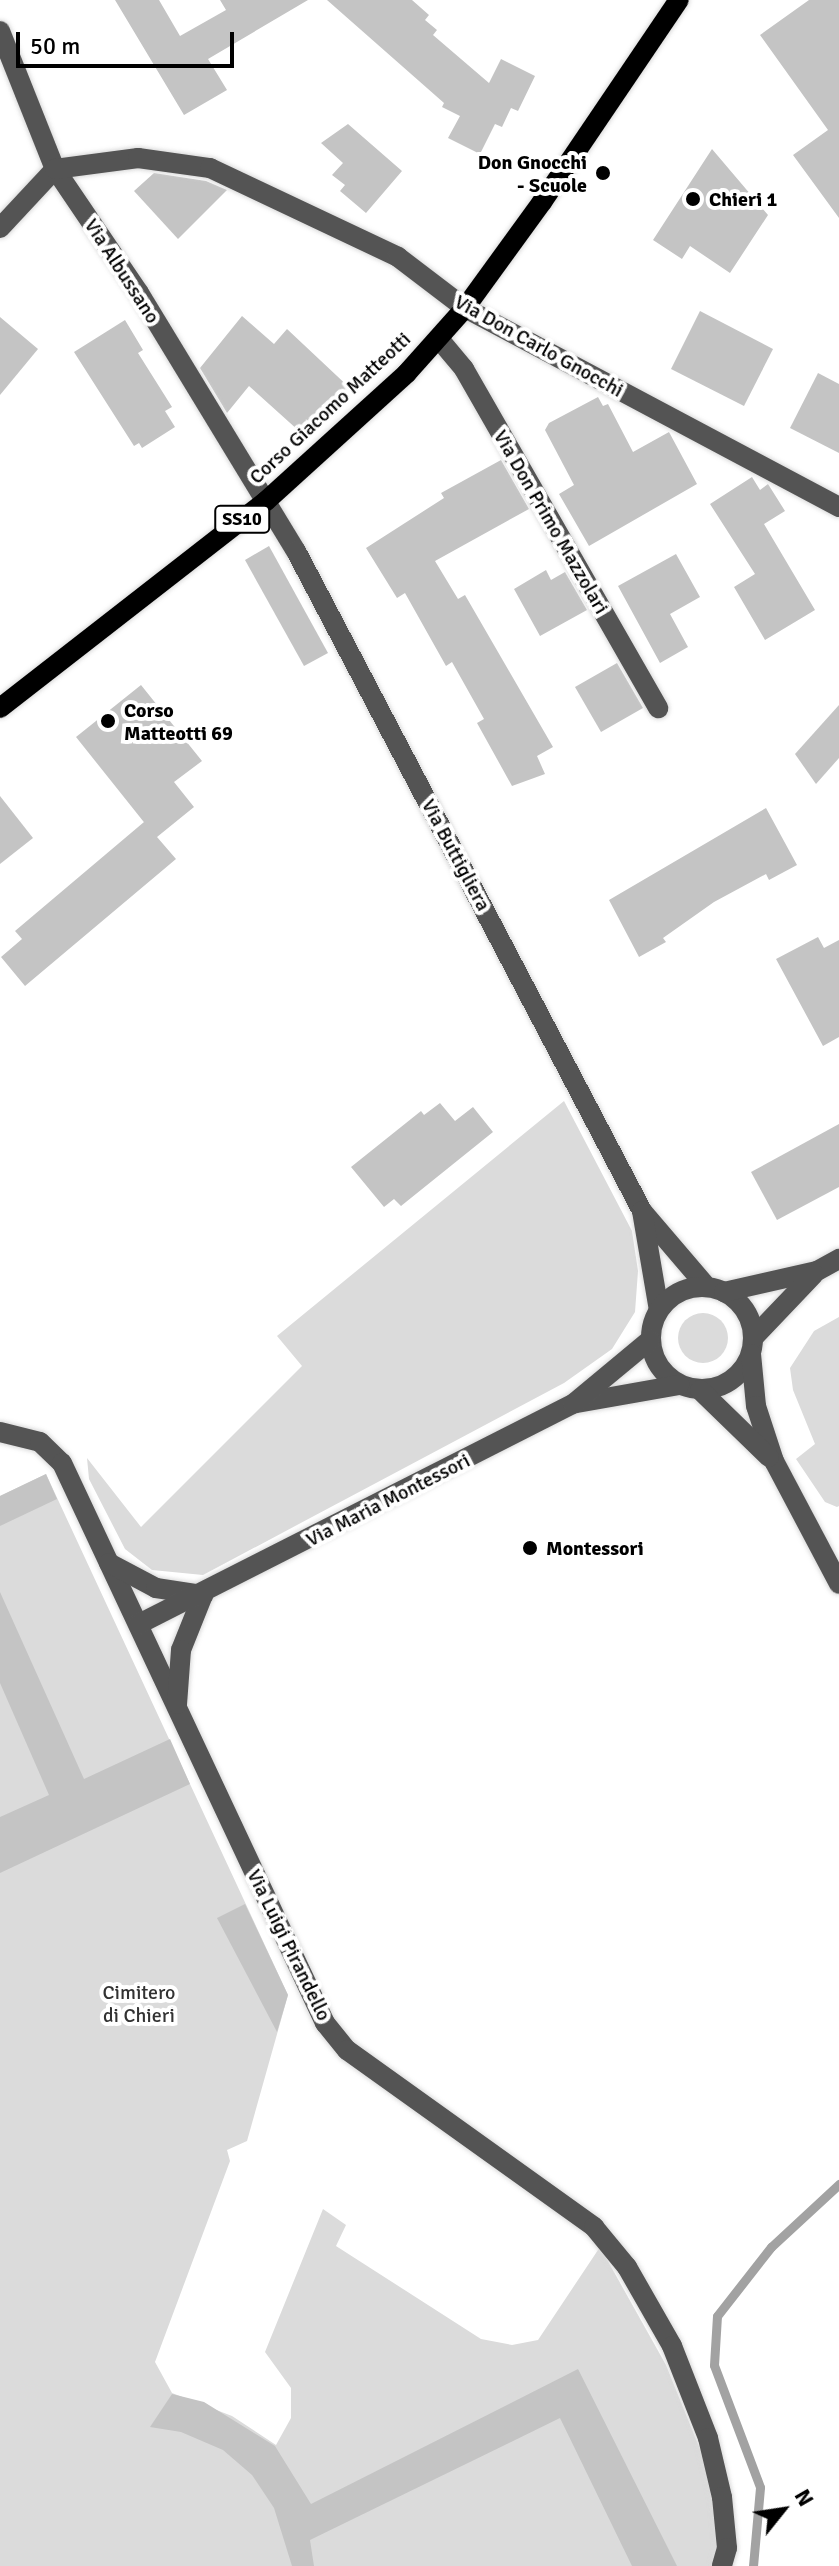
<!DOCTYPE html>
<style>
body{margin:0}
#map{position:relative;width:839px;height:2566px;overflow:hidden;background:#fff;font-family:Signika,sans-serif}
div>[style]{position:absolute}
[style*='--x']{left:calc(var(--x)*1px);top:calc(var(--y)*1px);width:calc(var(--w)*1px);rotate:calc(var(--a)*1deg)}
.green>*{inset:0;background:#dbdbdb}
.round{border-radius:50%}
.stream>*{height:9px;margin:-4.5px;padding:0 4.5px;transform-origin:4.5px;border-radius:4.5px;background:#a2a2a2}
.building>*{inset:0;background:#c4c4c4}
.roads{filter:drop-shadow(0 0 2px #dbdbdb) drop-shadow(0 0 2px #dbdbdb)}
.minor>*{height:20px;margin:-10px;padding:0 10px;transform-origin:10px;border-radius:10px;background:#545454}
.minor>.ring{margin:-10px;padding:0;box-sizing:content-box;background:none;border:20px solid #545454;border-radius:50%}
.major>*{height:20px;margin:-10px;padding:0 10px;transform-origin:10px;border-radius:10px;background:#000}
.dots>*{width:22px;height:22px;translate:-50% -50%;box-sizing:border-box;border:4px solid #fff;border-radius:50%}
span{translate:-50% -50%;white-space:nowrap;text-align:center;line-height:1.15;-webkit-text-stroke:8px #fff;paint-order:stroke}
.shield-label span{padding:2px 6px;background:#fff;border:2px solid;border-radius:6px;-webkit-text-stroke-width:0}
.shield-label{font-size:18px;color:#000;font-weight:700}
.poi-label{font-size:20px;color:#000;font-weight:700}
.right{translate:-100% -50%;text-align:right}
.left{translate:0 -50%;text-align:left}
.street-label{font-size:20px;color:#000}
.park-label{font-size:20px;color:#323232}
.north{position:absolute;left:743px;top:2470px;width:80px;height:80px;-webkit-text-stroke:6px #fff;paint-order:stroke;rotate:60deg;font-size:22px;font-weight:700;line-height:32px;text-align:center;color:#000}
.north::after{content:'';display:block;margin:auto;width:28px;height:36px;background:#000;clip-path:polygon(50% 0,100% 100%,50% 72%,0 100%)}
.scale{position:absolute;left:16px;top:32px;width:218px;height:36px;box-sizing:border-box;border:4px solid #000;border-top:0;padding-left:10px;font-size:24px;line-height:28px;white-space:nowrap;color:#000;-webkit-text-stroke:6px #fff;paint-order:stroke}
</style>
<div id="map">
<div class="green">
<i style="clip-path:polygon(564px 1101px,632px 1231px,638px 1271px,635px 1312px,612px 1349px,564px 1383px,203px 1575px,152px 1570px,125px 1549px,89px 1479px,87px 1458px,141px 1527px,302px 1366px,277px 1336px)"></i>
<i class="round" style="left:678px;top:1313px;width:50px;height:50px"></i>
<i style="clip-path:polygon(839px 1317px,839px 1506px,837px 1507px,825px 1502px,796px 1459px,815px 1444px,793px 1390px,790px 1368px,814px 1331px)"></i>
<i style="clip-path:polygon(46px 1474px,288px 1995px,247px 2141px,227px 2150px,230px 2161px,155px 2362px,172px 2393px,232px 2416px,276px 2445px,291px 2418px,291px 2388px,265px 2352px,323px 2209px,346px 2225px,336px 2246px,481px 2339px,512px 2345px,538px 2340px,600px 2247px,666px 2365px,706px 2464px,725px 2554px,718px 2566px,0 2566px,0 1496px)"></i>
</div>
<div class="stream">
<i style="--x:753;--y:2566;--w:79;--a:-84.9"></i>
<i style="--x:760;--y:2487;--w:130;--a:-110.7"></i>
<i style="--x:714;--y:2365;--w:49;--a:-86.5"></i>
<i style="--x:717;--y:2316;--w:88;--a:-52"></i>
<i style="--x:771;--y:2247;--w:93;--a:-42.8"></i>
</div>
<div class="building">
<i style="clip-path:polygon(115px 0,159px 0,180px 36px,226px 10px,220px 0,308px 0,208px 59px,227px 90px,184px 115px)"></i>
<i style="clip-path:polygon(327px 0,412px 0,429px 15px,425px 20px,437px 30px,433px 35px,489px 83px,501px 59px,535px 76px,518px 111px,511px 108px,502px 127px,495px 124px,480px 154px,448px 138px,460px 116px,442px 107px,444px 103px)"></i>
<i style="clip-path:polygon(809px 0,839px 0,839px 218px,793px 155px,828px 130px,760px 35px)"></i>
<i style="clip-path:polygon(348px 124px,402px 171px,366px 213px,340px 191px,345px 185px,332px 175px,343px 163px,321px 143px)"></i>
<i style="clip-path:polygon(712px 149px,768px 215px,730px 273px,690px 246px,682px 259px,653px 240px)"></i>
<i style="clip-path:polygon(154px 173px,206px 181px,227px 190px,178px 239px,134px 191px)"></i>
<i style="clip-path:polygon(700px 311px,773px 349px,744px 406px,671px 369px)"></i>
<i style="clip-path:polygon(242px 316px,274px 344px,287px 329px,353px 391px,309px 440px,249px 386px,227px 413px,200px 368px)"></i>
<i style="clip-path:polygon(0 317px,38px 349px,0 395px)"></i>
<i style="clip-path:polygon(125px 320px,143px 350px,138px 353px,172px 407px,165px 411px,175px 427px,142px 448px,139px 443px,134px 446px,74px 352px)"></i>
<i style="clip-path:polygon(818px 373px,839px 384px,839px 453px,790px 428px)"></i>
<i style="clip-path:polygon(598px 397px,603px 406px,608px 404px,633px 452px,669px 432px,697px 484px,589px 546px,559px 494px,574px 485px,545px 430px,549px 423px)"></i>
<i style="clip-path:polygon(501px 460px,529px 509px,435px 561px,458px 599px,465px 595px,553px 747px,537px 756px,545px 774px,512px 786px,477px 723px,484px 719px,452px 662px,446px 666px,405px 593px,397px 598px,366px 548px,444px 498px,441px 493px)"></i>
<i style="clip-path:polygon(752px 477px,760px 490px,768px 484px,785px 511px,764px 524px,815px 610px,765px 640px,734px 587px,755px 574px,710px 504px)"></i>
<i style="clip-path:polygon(269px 546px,328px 653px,304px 666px,245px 560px)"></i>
<i style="clip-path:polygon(676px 554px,700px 597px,670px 614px,688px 647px,660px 663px,618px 586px)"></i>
<i style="clip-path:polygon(546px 570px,551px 580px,565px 572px,587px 610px,540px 636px,514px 589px)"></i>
<i style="clip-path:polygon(617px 663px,643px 708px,601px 732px,575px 687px)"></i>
<i style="clip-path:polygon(141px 685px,202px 761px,174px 782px,194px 807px,157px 837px,176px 859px,25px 986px,1px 957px,22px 939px,15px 931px,144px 822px,147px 826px,76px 737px)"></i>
<i style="clip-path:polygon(839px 705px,839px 758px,816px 784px,795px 754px)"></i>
<i style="clip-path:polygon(0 796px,33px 838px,0 864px)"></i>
<i style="clip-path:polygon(766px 808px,797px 865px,769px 880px,766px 874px,714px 902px,663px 938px,666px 942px,639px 957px,609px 900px)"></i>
<i style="clip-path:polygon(818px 937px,824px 948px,839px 940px,839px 1037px,823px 1046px,776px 959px)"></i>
<i style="clip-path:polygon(440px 1103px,455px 1121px,473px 1107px,493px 1132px,401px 1206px,394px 1199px,384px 1207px,351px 1167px,421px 1111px,424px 1115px)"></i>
<i style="clip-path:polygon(839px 1124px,839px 1187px,777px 1220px,751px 1172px)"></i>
<i style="clip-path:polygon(46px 1474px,57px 1499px,0 1526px,0 1496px)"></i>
<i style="clip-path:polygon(0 1592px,84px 1779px,170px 1739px,190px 1784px,0 1873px,0 1817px,49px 1795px,0 1683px)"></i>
<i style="clip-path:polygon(245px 1904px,288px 1995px,277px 2032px,217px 1918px)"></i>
<i style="clip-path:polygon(578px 2369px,677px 2566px,632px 2566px,560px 2418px,310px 2540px,314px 2566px,292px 2566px,274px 2508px,252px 2475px,223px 2450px,181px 2432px,150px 2427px,172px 2394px,204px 2402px,275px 2446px,311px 2504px)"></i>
</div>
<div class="roads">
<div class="minor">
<i style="--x:0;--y:31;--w:149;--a:68.3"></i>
<i style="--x:55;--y:169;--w:150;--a:55.9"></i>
<i style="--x:139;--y:293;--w:302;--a:58.7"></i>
<i style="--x:296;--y:551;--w:745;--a:62.33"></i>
<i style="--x:642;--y:1211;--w:100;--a:49.5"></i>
<i style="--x:0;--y:228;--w:81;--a:-47"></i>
<i style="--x:55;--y:169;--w:84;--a:-7.5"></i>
<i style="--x:138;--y:158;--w:73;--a:7.9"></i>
<i style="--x:210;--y:168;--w:208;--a:25.3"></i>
<i style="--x:398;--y:257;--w:84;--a:37.3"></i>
<i style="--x:465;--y:308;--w:424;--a:28"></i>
<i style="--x:439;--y:339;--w:39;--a:50"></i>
<i style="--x:464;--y:369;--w:391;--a:60.2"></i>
<i style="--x:642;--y:1211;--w:100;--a:80.3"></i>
<i class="ring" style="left:651px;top:1287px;width:82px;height:82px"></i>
<i style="--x:724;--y:1292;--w:95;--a:-12.7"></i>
<i style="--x:817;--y:1271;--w:25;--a:-29"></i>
<i style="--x:753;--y:1338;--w:88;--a:-46.4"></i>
<i style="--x:751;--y:1354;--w:52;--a:84.5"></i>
<i style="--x:756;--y:1406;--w:58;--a:71.9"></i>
<i style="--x:774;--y:1461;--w:139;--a:62.1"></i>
<i style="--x:700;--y:1390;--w:96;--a:44.2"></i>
<i style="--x:577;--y:1403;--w:104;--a:-10"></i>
<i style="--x:0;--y:1432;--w:41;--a:14"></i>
<i style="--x:40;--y:1442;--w:30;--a:44"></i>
<i style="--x:62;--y:1463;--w:619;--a:64.84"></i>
<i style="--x:325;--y:2023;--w:35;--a:51"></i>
<i style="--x:347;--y:2050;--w:304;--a:35.6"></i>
<i style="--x:594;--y:2227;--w:52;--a:50.5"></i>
<i style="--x:627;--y:2267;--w:91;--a:60.3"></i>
<i style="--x:672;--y:2346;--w:99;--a:68.6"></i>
<i style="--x:708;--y:2438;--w:61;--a:76.7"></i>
<i style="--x:722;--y:2497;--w:51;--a:84.4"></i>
<i style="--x:727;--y:2548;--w:19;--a:106"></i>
<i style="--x:109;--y:1563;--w:53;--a:28"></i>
<i style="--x:156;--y:1588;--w:48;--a:8.5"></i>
<i style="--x:203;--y:1595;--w:59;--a:111.8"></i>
<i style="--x:181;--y:1650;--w:54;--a:94.2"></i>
<i style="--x:139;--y:1624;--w:487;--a:-26.9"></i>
<i style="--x:573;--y:1404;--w:100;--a:-39.7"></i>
</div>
<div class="major">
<i style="--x:0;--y:708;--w:337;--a:-37.9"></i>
<i style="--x:266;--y:501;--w:190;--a:-42.2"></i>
<i style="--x:407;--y:373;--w:87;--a:-48.3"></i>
<i style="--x:465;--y:308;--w:131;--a:-54"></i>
<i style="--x:542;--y:202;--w:244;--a:-55.9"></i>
</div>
</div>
<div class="dots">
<i style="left:603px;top:173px;background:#000"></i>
<i style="left:693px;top:199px;background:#000"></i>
<i style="left:108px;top:721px;background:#000"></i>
<i style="left:530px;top:1548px;background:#000"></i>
</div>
<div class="shield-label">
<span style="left:242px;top:519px">SS10</span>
</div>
<div class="poi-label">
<span class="right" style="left:587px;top:174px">Don Gnocchi<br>- Scuole</span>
<span class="left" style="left:709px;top:199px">Chieri 1</span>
<span class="left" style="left:124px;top:722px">Corso<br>Matteotti 69</span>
<span class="left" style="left:546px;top:1548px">Montessori</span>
</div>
<div class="street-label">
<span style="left:122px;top:271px;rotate:57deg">Via Albussano</span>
<span style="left:539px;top:346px;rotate:29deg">Via Don Carlo Gnocchi</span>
<span style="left:330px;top:408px;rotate:-43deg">Corso Giacomo Matteotti</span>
<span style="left:551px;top:522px;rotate:60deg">Via Don Primo Mazzolari</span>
<span style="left:456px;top:855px;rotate:62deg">Via Buttigliera</span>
<span style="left:388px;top:1500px;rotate:-27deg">Via Maria Montessori</span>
<span style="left:289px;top:1945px;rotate:64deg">Via Luigi Pirandello</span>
</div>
<div class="park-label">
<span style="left:139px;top:2004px">Cimitero<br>di Chieri</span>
</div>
<div class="north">N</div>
<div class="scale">50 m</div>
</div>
